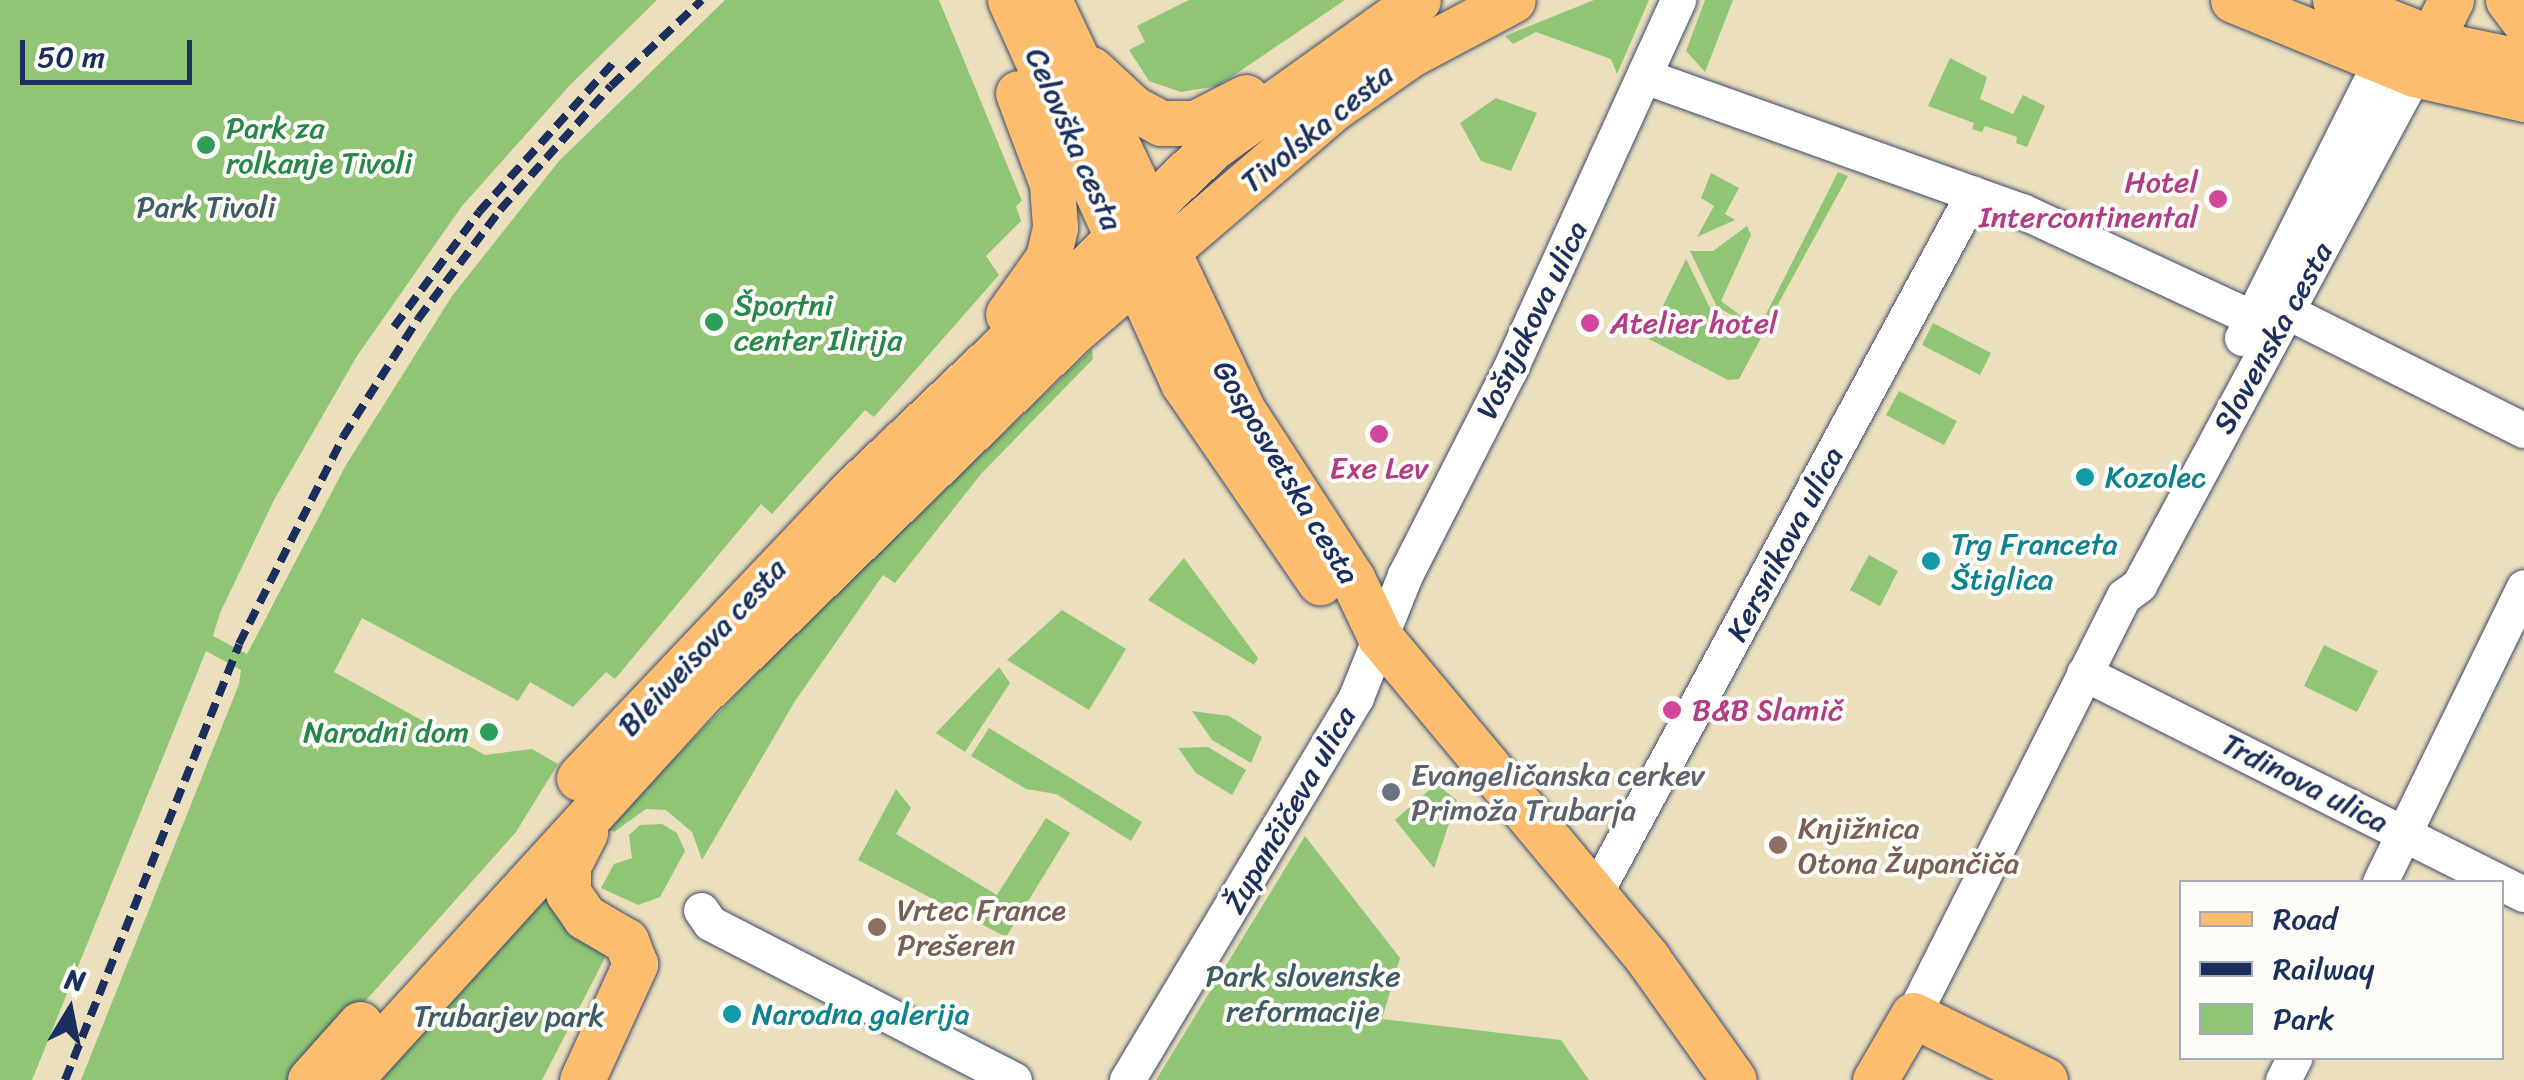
<!DOCTYPE html>
<meta charset="utf-8">
<style>
body{margin:0}
#map{position:relative;width:2524px;height:1080px;overflow:hidden;background:#ebdfbd;font-family:Sriracha,sans-serif}
div>[style]{position:absolute}
[style*='--x']{left:calc(var(--x)*1px);top:calc(var(--y)*1px);width:calc(var(--w)*1px);rotate:calc(var(--a)*1deg)}
.green>*{inset:0;background:#91c576}
.roads{filter:drop-shadow(0 0 2px #3a496c) drop-shadow(0 0 2px #3a496c)}
.minor>*{height:35px;margin:-17.5px;padding:0 17.5px;transform-origin:17.5px;border-radius:17.5px;background:#fff}
.major>*{height:45px;margin:-22.5px;padding:0 22.5px;transform-origin:22.5px;border-radius:22.5px;background:#fcbd6f}
.rail>*{height:8px;margin-top:-4px;transform-origin:0;background:repeating-linear-gradient(90deg,#1b2f5e 0 15px,transparent 0 23px)}
.dots>*{width:28px;height:28px;translate:-50% -50%;box-sizing:border-box;border:5px solid #fdfcf7;border-radius:50%}
span{translate:-50% -50%;white-space:nowrap;text-align:center;line-height:1.15;-webkit-text-stroke:8px #fdfcf7;paint-order:stroke}
.leisure-label{font-size:30px;color:#27864d}
.left{translate:0 -50%;text-align:left}
.right{translate:-100% -50%;text-align:right}
.street-label{font-size:30px;color:#1b2f5e}
.hotel-label{font-size:30px;color:#b23c85}
.park-label{font-size:30px;color:#3e5c65}
.culture-label{font-size:30px;color:#0d838f}
.worship-label{font-size:30px;color:#5b616d}
.education-label{font-size:30px;color:#785e54}
.legend{position:absolute;left:2179px;top:880px;width:325px;height:180px;box-sizing:border-box;background:#fdfcf7;border:2px solid #a3aaba;margin:0;padding:12px 18px;list-style:none;font-size:30px;color:#1b2f5e}
.legend li{display:flex;align-items:center;gap:20px;height:50px}
.legend b{width:50px;border:2px solid #a3aaba}
.north{position:absolute;left:20px;top:960px;width:100px;height:100px;-webkit-text-stroke:8px #fdfcf7;paint-order:stroke;rotate:10deg;font-size:28px;font-weight:700;line-height:40px;text-align:center;color:#1b2f5e}
.north::after{content:'';display:block;margin:auto;width:35px;height:45px;background:#1b2f5e;clip-path:polygon(50% 0,100% 100%,50% 72%,0 100%)}
.scale{position:absolute;left:20px;top:40px;width:172px;height:45px;box-sizing:border-box;border:5px solid #1b2f5e;border-top:0;padding-left:12px;font-size:30px;line-height:35px;white-space:nowrap;color:#1b2f5e;-webkit-text-stroke:8px #fdfcf7;paint-order:stroke}
</style>
<div id="map">
<div class="green">
<i style="clip-path:polygon(0 0,657px 0,570px 85px,462px 206px,357px 356px,274px 500px,220px 613px,213px 636px,247px 654px,346px 465px,452px 296px,559px 161px,725px 0,939px 0,1022px 201px,1016px 206px,1021px 221px,986px 256px,999px 275px,874px 417px,865px 410px,772px 514px,761px 504px,615px 679px,606px 672px,573px 707px,530px 682px,518px 701px,362px 618px,334px 672px,485px 755px,532px 749px,558px 764px,516px 832px,295px 1080px,81px 1080px,239px 684px,241px 670px,206px 651px,32px 1080px,0 1080px)"></i>
<i style="clip-path:polygon(1189px 0,1345px 0,1218px 86px,1181px 92px,1149px 81px,1129px 50px,1145px 42px,1137px 26px)"></i>
<i style="clip-path:polygon(1594px 0,1649px 0,1617px 74px,1611px 59px,1536px 32px,1513px 44px,1505px 36px)"></i>
<i style="clip-path:polygon(1705px 0,1733px 0,1705px 72px,1686px 51px)"></i>
<i style="clip-path:polygon(1950px 58px,1987px 77px,1980px 99px,2013px 114px,2023px 95px,2045px 106px,2027px 147px,2016px 143px,2017px 137px,1985px 126px,1982px 132px,1972px 129px,1974px 123px,1928px 106px)"></i>
<i style="clip-path:polygon(1496px 98px,1537px 113px,1511px 171px,1481px 161px,1460px 123px)"></i>
<i style="clip-path:polygon(1838px 172px,1848px 176px,1770px 319px,1766px 314px)"></i>
<i style="clip-path:polygon(1711px 173px,1739px 188px,1725px 214px,1735px 220px,1697px 237px,1714px 206px,1701px 198px)"></i>
<i style="clip-path:polygon(1747px 226px,1751px 235px,1721px 301px,1763px 332px,1717px 307px,1690px 251px,1713px 251px)"></i>
<i style="clip-path:polygon(1686px 259px,1712px 312px,1761px 338px,1739px 379px,1728px 380px,1647px 338px)"></i>
<i style="clip-path:polygon(1933px 323px,1991px 353px,1980px 375px,1922px 345px)"></i>
<i style="clip-path:polygon(1092px 349px,1093px 359px,981px 474px,895px 583px,883px 575px,795px 701px,702px 860px,692px 832px,666px 810px,646px 809px,614px 832px,606px 828px,813px 616px)"></i>
<i style="clip-path:polygon(1899px 391px,1957px 421px,1944px 445px,1886px 415px)"></i>
<i style="clip-path:polygon(1869px 555px,1898px 571px,1880px 606px,1850px 590px)"></i>
<i style="clip-path:polygon(1184px 558px,1258px 658px,1254px 665px,1148px 600px)"></i>
<i style="clip-path:polygon(1062px 610px,1126px 649px,1089px 710px,1007px 660px)"></i>
<i style="clip-path:polygon(2324px 645px,2378px 671px,2357px 712px,2304px 686px)"></i>
<i style="clip-path:polygon(999px 667px,1010px 683px,965px 752px,936px 733px)"></i>
<i style="clip-path:polygon(1192px 711px,1229px 716px,1262px 737px,1251px 763px,1212px 740px)"></i>
<i style="clip-path:polygon(989px 728px,1142px 822px,1131px 841px,1056px 794px,1026px 789px,971px 756px)"></i>
<i style="clip-path:polygon(1208px 747px,1246px 770px,1232px 795px,1196px 773px,1178px 748px)"></i>
<i style="clip-path:polygon(1436px 784px,1457px 800px,1434px 868px,1395px 820px)"></i>
<i style="clip-path:polygon(896px 789px,911px 808px,896px 834px,997px 895px,1046px 818px,1070px 833px,1006px 937px,858px 860px)"></i>
<i style="clip-path:polygon(662px 824px,677px 833px,685px 851px,660px 897px,638px 905px,601px 888px,614px 864px,632px 858px,629px 835px,640px 825px)"></i>
<i style="clip-path:polygon(1305px 836px,1400px 958px,1382px 1019px,1561px 1040px,1589px 1080px,1156px 1080px)"></i>
<i style="clip-path:polygon(539px 884px,612px 944px,542px 1080px,364px 1080px)"></i>
</div>
<div class="roads">
<div class="minor">
<i style="--x:1644;--y:76;--w:401;--a:19.7"></i>
<i style="--x:2022;--y:211;--w:254;--a:24.9"></i>
<i style="--x:2266;--y:301;--w:288;--a:26.6"></i>
<i style="--x:2242;--y:338;--w:309;--a:-63.4"></i>
<i style="--x:2084;--y:673;--w:492;--a:26.7"></i>
<i style="--x:2380;--y:882;--w:328;--a:-64"></i>
<i style="--x:1595;--y:893;--w:795;--a:-61.6"></i>
<i style="--x:701;--y:910;--w:16;--a:55"></i>
<i style="--x:710;--y:923;--w:342;--a:27.3"></i>
<i style="--x:1913;--y:1015;--w:469;--a:-63.3"></i>
<i style="--x:2124;--y:596;--w:19;--a:-36"></i>
<i style="--x:2139;--y:585;--w:580;--a:-61.71"></i>
<i style="--x:1127;--y:1080;--w:446;--a:-59.1"></i>
<i style="--x:1356;--y:697;--w:131;--a:-68.1"></i>
<i style="--x:1405;--y:575;--w:229;--a:-63"></i>
<i style="--x:1509;--y:371;--w:408;--a:-65.5"></i>
<i style="--x:2283;--y:1080;--w:25;--a:-63"></i>
</div>
<div class="major">
<i style="--x:1010;--y:0;--w:420;--a:65.7"></i>
<i style="--x:1183;--y:383;--w:242;--a:55.5"></i>
<i style="--x:1049;--y:0;--w:456;--a:64.7"></i>
<i style="--x:1244;--y:412;--w:198;--a:57"></i>
<i style="--x:1352;--y:578;--w:65;--a:64.6"></i>
<i style="--x:1380;--y:637;--w:419;--a:50.2"></i>
<i style="--x:1648;--y:959;--w:148;--a:54.6"></i>
<i style="--x:2233;--y:0;--w:196;--a:22.2"></i>
<i style="--x:2414;--y:74;--w:113;--a:12.8"></i>
<i style="--x:2335;--y:0;--w:126;--a:21.9"></i>
<i style="--x:2452;--y:47;--w:74;--a:11.8"></i>
<i style="--x:2508;--y:0;--w:26;--a:53"></i>
<i style="--x:2417;--y:68;--w:76;--a:-63.4"></i>
<i style="--x:1091;--y:69;--w:57;--a:42.9"></i>
<i style="--x:1133;--y:108;--w:32;--a:28"></i>
<i style="--x:1161;--y:123;--w:34;--a:0"></i>
<i style="--x:1195;--y:123;--w:57;--a:-27"></i>
<i style="--x:1008;--y:314;--w:69;--a:-54.5"></i>
<i style="--x:1048;--y:258;--w:32;--a:-77"></i>
<i style="--x:1055;--y:227;--w:43;--a:-94"></i>
<i style="--x:1052;--y:184;--w:97;--a:-110.5"></i>
<i style="--x:579;--y:778;--w:393;--a:-46.5"></i>
<i style="--x:849;--y:493;--w:502;--a:-43.55"></i>
<i style="--x:1213;--y:147;--w:252;--a:-35.6"></i>
<i style="--x:310;--y:1080;--w:75;--a:-48.2"></i>
<i style="--x:349;--y:1080;--w:518;--a:-47.66"></i>
<i style="--x:698;--y:697;--w:523;--a:-44.23"></i>
<i style="--x:1073;--y:332;--w:345;--a:-40.7"></i>
<i style="--x:1335;--y:107;--w:93;--a:-34.9"></i>
<i style="--x:1411;--y:54;--w:115;--a:-27.9"></i>
<i style="--x:582;--y:1080;--w:128;--a:-65.4"></i>
<i style="--x:635;--y:964;--w:25;--a:-111"></i>
<i style="--x:626;--y:941;--w:48;--a:-149.7"></i>
<i style="--x:585;--y:917;--w:29;--a:-125"></i>
<i style="--x:568;--y:893;--w:27;--a:-90"></i>
<i style="--x:568;--y:866;--w:38;--a:-63"></i>
<i style="--x:1875;--y:1080;--w:75;--a:-59.7"></i>
<i style="--x:1913;--y:1015;--w:147;--a:26.2"></i>
</div>
</div>
<div class="rail">
<i style="--x:394;--y:327;--w:143;--a:-53.5"></i>
<i style="--x:479;--y:212;--w:202;--a:-48"></i>
<i style="--x:65;--y:1080;--w:469;--a:-68.2"></i>
<i style="--x:239;--y:644;--w:232;--a:-63.3"></i>
<i style="--x:343;--y:437;--w:140;--a:-57.6"></i>
<i style="--x:418;--y:319;--w:136;--a:-53"></i>
<i style="--x:500;--y:210;--w:166;--a:-48.2"></i>
<i style="--x:611;--y:86;--w:125;--a:-43.4"></i>
</div>
<div class="dots">
<i style="left:206px;top:145px;background:#2e9e5b"></i>
<i style="left:2218px;top:199px;background:#d1479c"></i>
<i style="left:714px;top:322px;background:#2e9e5b"></i>
<i style="left:1590px;top:323px;background:#d1479c"></i>
<i style="left:1379px;top:434px;background:#d1479c"></i>
<i style="left:2085px;top:477px;background:#0f9aa8"></i>
<i style="left:1931px;top:561px;background:#0f9aa8"></i>
<i style="left:1672px;top:710px;background:#d1479c"></i>
<i style="left:489px;top:732px;background:#2e9e5b"></i>
<i style="left:1391px;top:792px;background:#6b7280"></i>
<i style="left:1778px;top:845px;background:#8d6e63"></i>
<i style="left:877px;top:927px;background:#8d6e63"></i>
<i style="left:732px;top:1014px;background:#0f9aa8"></i>
</div>
<div class="leisure-label">
<span class="left" style="left:226px;top:145px">Park za<br>rolkanje Tivoli</span>
<span class="left" style="left:734px;top:322px">Športni<br>center Ilirija</span>
<span class="right" style="left:469px;top:732px">Narodni dom</span>
</div>
<div class="street-label">
<span style="left:1317px;top:128px;rotate:-39deg">Tivolska cesta</span>
<span style="left:1074px;top:139px;rotate:66deg">Celovška cesta</span>
<span style="left:1532px;top:320px;rotate:-64deg">Vošnjakova ulica</span>
<span style="left:2273px;top:338px;rotate:-61deg">Slovenska cesta</span>
<span style="left:1286px;top:472px;rotate:59deg">Gosposvetska cesta</span>
<span style="left:1785px;top:544px;rotate:-62deg">Kersnikova ulica</span>
<span style="left:702px;top:647px;rotate:-47deg">Bleiweisova cesta</span>
<span style="left:2305px;top:783px;rotate:27deg">Trdinova ulica</span>
<span style="left:1290px;top:810px;rotate:-60deg">Župančičeva ulica</span>
</div>
<div class="hotel-label">
<span class="right" style="left:2198px;top:199px">Hotel<br>Intercontinental</span>
<span class="left" style="left:1610px;top:323px">Atelier hotel</span>
<span style="left:1379px;top:468px">Exe Lev</span>
<span class="left" style="left:1692px;top:710px">B&amp;B Slamič</span>
</div>
<div class="park-label">
<span style="left:206px;top:207px">Park Tivoli</span>
<span style="left:1303px;top:993px">Park slovenske<br>reformacije</span>
<span style="left:509px;top:1016px">Trubarjev park</span>
</div>
<div class="culture-label">
<span class="left" style="left:2105px;top:477px">Kozolec</span>
<span class="left" style="left:1951px;top:561px">Trg Franceta<br>Štiglica</span>
<span class="left" style="left:752px;top:1014px">Narodna galerija</span>
</div>
<div class="worship-label">
<span class="left" style="left:1411px;top:792px">Evangeličanska cerkev<br>Primoža Trubarja</span>
</div>
<div class="education-label">
<span class="left" style="left:1798px;top:845px">Knjižnica<br>Otona Župančiča</span>
<span class="left" style="left:897px;top:927px">Vrtec France<br>Prešeren</span>
</div>
<ul class="legend">
<li><b style="height:12px;background:#fcbd6f"></b>Road</li>
<li><b style="height:12px;background:#1b2f5e"></b>Railway</li>
<li><b style="height:28px;background:#91c576"></b>Park</li>
</ul>
<div class="north">N</div>
<div class="scale">50 m</div>
</div>
